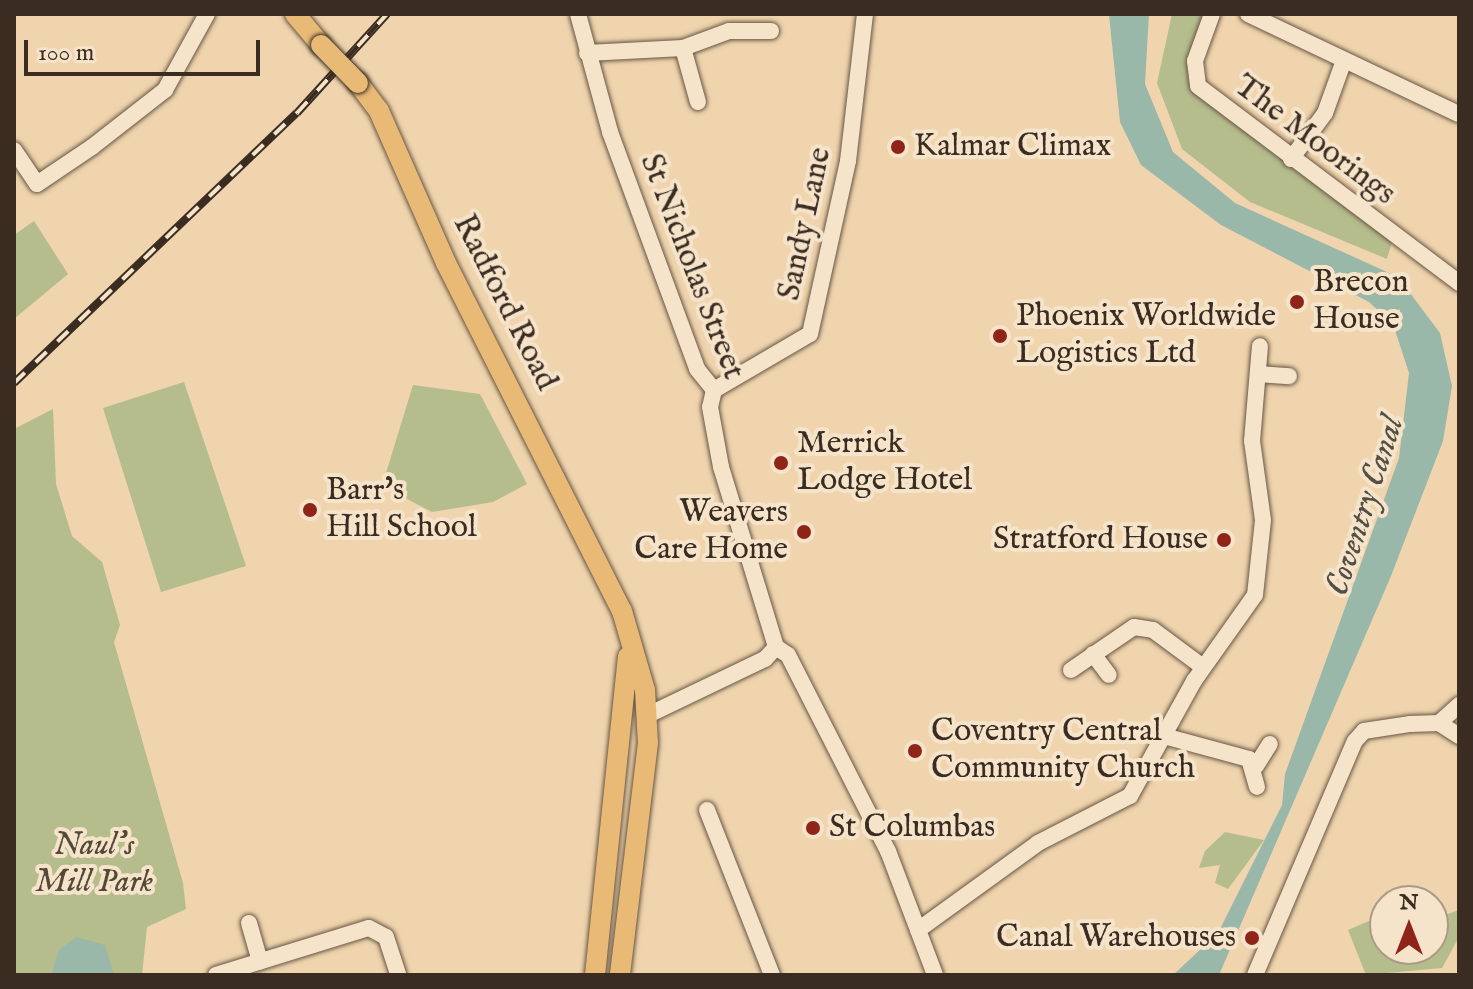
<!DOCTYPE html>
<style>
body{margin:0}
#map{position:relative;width:1473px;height:989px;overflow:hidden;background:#efd4ad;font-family:"IM FELL English",serif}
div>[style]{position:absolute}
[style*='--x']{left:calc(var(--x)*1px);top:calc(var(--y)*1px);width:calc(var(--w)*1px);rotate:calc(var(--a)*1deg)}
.green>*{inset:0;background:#b5bd8d}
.water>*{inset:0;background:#9ab8aa}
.roads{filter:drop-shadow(0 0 2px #685644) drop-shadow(0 0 2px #685644)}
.minor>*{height:16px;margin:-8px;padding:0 8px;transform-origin:8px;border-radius:8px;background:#f5e3ca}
.major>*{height:20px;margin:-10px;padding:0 10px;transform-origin:10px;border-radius:10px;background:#e8ba76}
.rail>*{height:8px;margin-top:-4px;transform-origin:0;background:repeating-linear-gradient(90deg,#f5e3ca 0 15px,#3b2c21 0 30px);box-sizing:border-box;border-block:2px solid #3b2c21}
.bridges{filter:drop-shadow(0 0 2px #3b2c21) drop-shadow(0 0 2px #3b2c21)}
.major-bridge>*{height:20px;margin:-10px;padding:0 10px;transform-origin:10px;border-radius:10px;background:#e8ba76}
.dots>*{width:22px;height:22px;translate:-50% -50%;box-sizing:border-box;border:4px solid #f5e3ca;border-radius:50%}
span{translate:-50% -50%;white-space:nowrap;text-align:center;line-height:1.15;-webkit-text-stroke:8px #f5e3ca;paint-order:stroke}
.street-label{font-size:32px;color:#3b2c21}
.poi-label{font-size:32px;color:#3b2c21}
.left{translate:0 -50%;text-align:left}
.right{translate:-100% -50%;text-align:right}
.park-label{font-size:32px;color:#534937;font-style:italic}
.water-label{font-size:34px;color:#534f43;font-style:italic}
.frame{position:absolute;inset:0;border:16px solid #3b2c21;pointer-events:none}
.north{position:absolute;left:1369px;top:885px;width:80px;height:80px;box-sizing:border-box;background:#f5e3ca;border:2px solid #ab9a86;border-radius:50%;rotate:0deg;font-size:22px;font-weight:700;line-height:32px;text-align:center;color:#3b2c21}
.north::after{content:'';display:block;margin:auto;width:28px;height:36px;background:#8f2418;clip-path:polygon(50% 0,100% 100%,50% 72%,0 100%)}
.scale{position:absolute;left:24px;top:40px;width:236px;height:36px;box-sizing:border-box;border:4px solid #3b2c21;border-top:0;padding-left:10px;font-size:24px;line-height:28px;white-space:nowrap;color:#3b2c21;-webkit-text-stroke:6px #f5e3ca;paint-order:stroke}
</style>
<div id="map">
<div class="green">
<i style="clip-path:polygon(1172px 14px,1208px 14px,1189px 55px,1193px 86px,1392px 242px,1387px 259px,1250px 202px,1182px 149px,1157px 83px)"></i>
<i style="clip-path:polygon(34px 221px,68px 274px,14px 319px,14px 235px)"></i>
<i style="clip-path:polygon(184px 382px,246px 566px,161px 592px,103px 408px)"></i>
<i style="clip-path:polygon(413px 385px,480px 394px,527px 484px,493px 502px,432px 512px,382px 486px)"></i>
<i style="clip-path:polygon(53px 409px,56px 484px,72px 536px,102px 562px,120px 625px,114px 642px,183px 883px,186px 909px,147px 927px,142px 975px,14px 975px,14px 429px)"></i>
<i style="clip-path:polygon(1225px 832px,1264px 840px,1228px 889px,1215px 883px,1220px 865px,1199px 868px,1205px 851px)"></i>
<i style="clip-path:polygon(1459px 910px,1459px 937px,1442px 968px,1366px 975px,1348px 930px,1385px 914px,1385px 949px,1433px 949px,1433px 919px)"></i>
</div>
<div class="water">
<i style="clip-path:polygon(1149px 14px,1145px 84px,1173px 152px,1235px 203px,1398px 277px,1440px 333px,1452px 386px,1443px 441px,1391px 576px,1219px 975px,1173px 975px,1218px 933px,1282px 805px,1285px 774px,1399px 458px,1409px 373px,1393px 324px,1369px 302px,1221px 225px,1141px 165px,1120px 122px,1109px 15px)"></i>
<i style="clip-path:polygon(76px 937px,105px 945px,114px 975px,51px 975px,59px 950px)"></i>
</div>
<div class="roads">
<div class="minor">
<i style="--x:578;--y:14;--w:122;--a:74.8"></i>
<i style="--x:610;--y:132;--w:252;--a:69.8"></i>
<i style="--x:697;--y:369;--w:27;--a:51"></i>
<i style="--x:1212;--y:14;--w:50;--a:109.9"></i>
<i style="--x:1195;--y:61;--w:25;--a:83"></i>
<i style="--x:1198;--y:86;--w:327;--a:37"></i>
<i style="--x:1248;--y:14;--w:233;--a:25.4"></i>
<i style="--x:683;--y:48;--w:56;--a:74.5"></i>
<i style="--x:587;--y:53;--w:96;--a:-3"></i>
<i style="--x:683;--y:48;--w:49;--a:-20.3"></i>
<i style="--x:729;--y:31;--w:42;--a:0"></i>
<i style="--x:14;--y:150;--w:41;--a:55.9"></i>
<i style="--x:37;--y:184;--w:66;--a:-33.9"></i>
<i style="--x:92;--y:147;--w:93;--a:-38"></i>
<i style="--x:165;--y:90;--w:87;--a:-61.1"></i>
<i style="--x:1291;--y:159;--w:57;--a:-53.5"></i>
<i style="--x:1325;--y:113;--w:53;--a:-70.2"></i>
<i style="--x:1258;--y:374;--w:31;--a:4"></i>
<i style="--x:714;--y:390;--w:111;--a:-30.3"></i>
<i style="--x:810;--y:334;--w:177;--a:-77.6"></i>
<i style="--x:848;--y:161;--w:148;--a:-83.4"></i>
<i style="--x:714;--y:390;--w:17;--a:103"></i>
<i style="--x:710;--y:407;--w:61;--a:79.6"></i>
<i style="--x:721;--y:467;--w:188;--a:73"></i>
<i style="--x:776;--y:647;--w:14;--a:34"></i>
<i style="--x:788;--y:655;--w:220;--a:63"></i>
<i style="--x:888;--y:851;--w:133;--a:69.2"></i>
<i style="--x:1093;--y:654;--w:26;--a:53"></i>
<i style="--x:1071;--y:670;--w:76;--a:-34.3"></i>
<i style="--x:1134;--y:627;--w:19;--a:9"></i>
<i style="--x:1153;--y:630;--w:62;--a:36.5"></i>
<i style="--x:648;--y:715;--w:130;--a:-25.6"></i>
<i style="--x:765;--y:659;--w:16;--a:-47"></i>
<i style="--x:1439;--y:723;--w:27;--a:-42"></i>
<i style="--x:1164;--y:736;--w:88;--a:15.1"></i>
<i style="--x:1249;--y:759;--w:29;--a:74"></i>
<i style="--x:1256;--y:766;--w:26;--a:-58"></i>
<i style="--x:707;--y:810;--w:177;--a:68.5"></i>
<i style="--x:249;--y:923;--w:40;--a:74"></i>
<i style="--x:918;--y:930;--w:148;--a:-35.9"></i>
<i style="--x:1038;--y:843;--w:103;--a:-27.1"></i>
<i style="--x:1130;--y:796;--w:132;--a:-60.9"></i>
<i style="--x:1194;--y:681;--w:105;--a:-54.7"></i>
<i style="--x:1255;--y:595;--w:75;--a:-83.9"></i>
<i style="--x:1263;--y:520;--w:80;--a:-97.9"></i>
<i style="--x:1252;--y:441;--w:95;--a:-85.2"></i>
<i style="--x:216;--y:975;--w:160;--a:-17.1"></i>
<i style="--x:369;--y:928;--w:19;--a:28"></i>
<i style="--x:386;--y:937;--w:40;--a:72"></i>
<i style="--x:1255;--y:975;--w:254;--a:-66.9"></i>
<i style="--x:1355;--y:741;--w:13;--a:-48"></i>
<i style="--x:1364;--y:731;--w:47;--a:-8.7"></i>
<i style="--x:1410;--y:724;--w:29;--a:-2"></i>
<i style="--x:1439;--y:723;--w:24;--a:33"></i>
</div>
<div class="major">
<i style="--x:295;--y:14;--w:40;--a:50"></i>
<i style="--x:358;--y:83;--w:35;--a:53"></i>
<i style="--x:379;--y:111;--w:166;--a:66.2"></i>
<i style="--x:446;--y:263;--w:390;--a:63.2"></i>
<i style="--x:622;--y:611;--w:82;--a:73.8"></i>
<i style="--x:645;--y:690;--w:53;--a:86.8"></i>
<i style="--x:648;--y:743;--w:234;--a:96.9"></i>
<i style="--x:595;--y:975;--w:320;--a:-84.1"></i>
</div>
</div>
<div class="rail">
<i style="--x:14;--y:383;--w:391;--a:-43.7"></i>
<i style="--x:297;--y:113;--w:134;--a:-47.7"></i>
</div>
<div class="bridges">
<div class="major-bridge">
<i style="--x:321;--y:45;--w:53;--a:45.8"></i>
</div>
</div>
<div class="dots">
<i style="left:898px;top:147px;background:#8f2418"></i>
<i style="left:1297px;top:302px;background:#8f2418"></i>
<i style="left:1000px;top:336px;background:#8f2418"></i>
<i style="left:781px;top:463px;background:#8f2418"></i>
<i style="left:310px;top:510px;background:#8f2418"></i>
<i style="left:804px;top:532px;background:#8f2418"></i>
<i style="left:1224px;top:540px;background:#8f2418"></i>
<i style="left:915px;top:751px;background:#8f2418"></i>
<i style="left:813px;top:828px;background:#8f2418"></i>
<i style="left:1252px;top:938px;background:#8f2418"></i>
</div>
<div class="street-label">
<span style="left:1314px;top:141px;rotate:37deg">The Moorings</span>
<span style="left:806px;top:224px;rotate:-78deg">Sandy Lane</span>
<span style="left:691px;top:267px;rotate:69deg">St Nicholas Street</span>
<span style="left:504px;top:303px;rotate:63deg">Radford Road</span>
</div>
<div class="poi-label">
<span class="left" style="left:914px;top:147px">Kalmar Climax</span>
<span class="left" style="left:1313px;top:302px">Brecon<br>House</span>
<span class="left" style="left:1016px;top:336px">Phoenix Worldwide<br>Logistics Ltd</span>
<span class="left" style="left:797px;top:463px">Merrick<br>Lodge Hotel</span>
<span class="left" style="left:326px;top:510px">Barr's<br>Hill School</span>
<span class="right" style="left:788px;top:532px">Weavers<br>Care Home</span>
<span class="right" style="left:1208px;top:540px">Stratford House</span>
<span class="left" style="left:931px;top:751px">Coventry Central<br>Community Church</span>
<span class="left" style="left:829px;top:828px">St Columbas</span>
<span class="right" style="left:1236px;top:938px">Canal Warehouses</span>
</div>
<div class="park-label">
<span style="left:94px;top:865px">Naul's<br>Mill Park</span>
</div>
<div class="water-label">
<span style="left:1365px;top:506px;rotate:-72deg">Coventry Canal</span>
</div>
<div class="frame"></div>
<div class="north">N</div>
<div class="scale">100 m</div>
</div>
